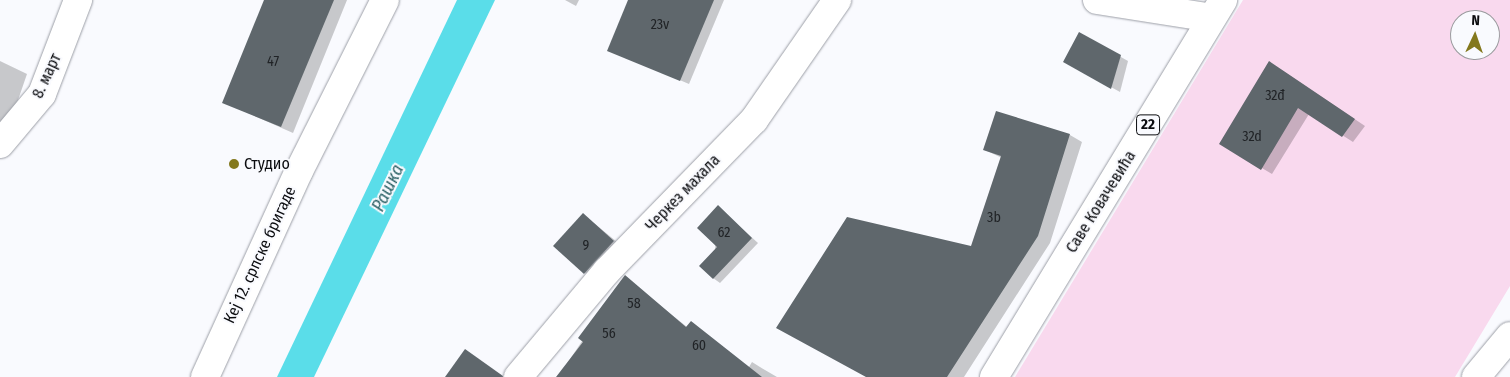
<!DOCTYPE html>
<meta charset="utf-8">
<style>
body{margin:0}
#map{position:relative;width:1510px;height:377px;overflow:hidden;background:#f9fafe;font-family:"Fira Sans Condensed",sans-serif}
div>[style]{position:absolute}
[style*='--x']{left:calc(var(--x)*1px);top:calc(var(--y)*1px);width:calc(var(--w)*1px);rotate:calc(var(--a)*1deg)}
.green>*{inset:0;background:#f9d9ee}
.water>*{inset:0;background:#5adde9}
.shadow>*{inset:0;background:#0003}
.building>*{inset:0;background:#5f676c}
.roads{filter:drop-shadow(0 0 1px #9c9fa7) drop-shadow(0 0 1px #9c9fa7)}
.minor>*{height:28px;margin:-14px;padding:0 14px;transform-origin:14px;border-radius:14px;background:#fff}
.major>*{height:28px;margin:-14px;padding:0 14px;transform-origin:14px;border-radius:14px;background:#fff}
.dots>*{width:14px;height:14px;translate:-50% -50%;box-sizing:border-box;border:2px solid #f9fafe;border-radius:50%}
span{translate:-50% -50%;white-space:nowrap;text-align:center;line-height:1.15;-webkit-text-stroke:4px #f9fafe;paint-order:stroke}
.number-label{font-size:14px;color:#202326}
.number-label span{-webkit-text-stroke-width:0}
.shield-label span{padding:1px 4px;background:#f9fafe;border:1px solid;border-radius:4px;-webkit-text-stroke-width:0}
.shield-label{font-size:15px;color:#0b0c0f;font-weight:700}
.street-label{font-size:16px;color:#0b0c0f}
.poi-label{font-size:16px;color:#0b0c0f}
.left{translate:0 -50%;text-align:left}
.water-label{font-size:18px;color:#2a6065;font-style:italic}
.north{position:absolute;left:1450px;top:10px;width:50px;height:50px;box-sizing:border-box;background:#f9fafe;border:1px solid #9a9b9e;border-radius:50%;rotate:3deg;font-size:14px;font-weight:700;line-height:20px;text-align:center;color:#0b0c0f}
.north::after{content:'';display:block;margin:auto;width:18px;height:22px;background:#83781d;clip-path:polygon(50% 0,100% 100%,50% 72%,0 100%)}
</style>
<div id="map">
<div class="green">
<i style="clip-path:polygon(evenodd,1243px 0,1510px 0,1510px 286px,1455px 377px,1015px 377px,1243px 0,1460px 20px,1490px 20px,1490px 50px,1460px 50px,1460px 20px)"></i>
</div>
<div class="water">
<i style="clip-path:polygon(457px 0,495px 0,314px 377px,277px 377px)"></i>
</div>
<div class="shadow">
<i style="clip-path:polygon(265px 0,347px 0,293px 133px,223px 102px)"></i>
<i style="clip-path:polygon(565px 0,579px 0,576px 6px)"></i>
<i style="clip-path:polygon(630px 0,724px 0,689px 84px,609px 50px)"></i>
<i style="clip-path:polygon(1080px 34px,1128px 61px,1120px 92px,1064px 61px)"></i>
<i style="clip-path:polygon(0 61px,27px 74px,8px 129px,0 127px)"></i>
<i style="clip-path:polygon(1280px 69px,1365px 126px,1353px 142px,1309px 114px,1272px 174px,1221px 144px)"></i>
<i style="clip-path:polygon(1070px 135px,1082px 142px,1050px 243px,964px 377px,868px 377px,972px 247px,1002px 158px,985px 150px)"></i>
<i style="clip-path:polygon(718px 207px,758px 243px,720px 283px,713px 278px)"></i>
<i style="clip-path:polygon(584px 215px,622px 246px,593px 278px,585px 273px)"></i>
<i style="clip-path:polygon(625px 277px,687px 327px,712px 377px,558px 377px)"></i>
<i style="clip-path:polygon(752px 362px,765px 370px,777px 377px,743px 377px)"></i>
</div>
<div class="building">
<i style="clip-path:polygon(264px 0,334px 0,281px 127px,222px 103px)"></i>
<i style="clip-path:polygon(628px 0,714px 0,680px 81px,607px 51px)"></i>
<i style="clip-path:polygon(1079px 32px,1121px 55px,1111px 89px,1063px 62px)"></i>
<i style="clip-path:polygon(1269px 61px,1355px 119px,1342px 137px,1298px 108px,1261px 170px,1219px 144px)"></i>
<i style="clip-path:polygon(996px 111px,1070px 134px,1038px 236px,947px 377px,866px 377px,776px 328px,847px 217px,971px 246px,1001px 156px,983px 150px)"></i>
<i style="clip-path:polygon(718px 205px,752px 238px,713px 279px,699px 266px,717px 247px,697px 228px)"></i>
<i style="clip-path:polygon(583px 213px,614px 241px,584px 274px,553px 246px)"></i>
<i style="clip-path:polygon(625px 275px,686px 327px,691px 321px,762px 377px,556px 377px,583px 342px,578px 338px)"></i>
<i style="clip-path:polygon(465px 349px,503px 376px,503px 377px,445px 377px)"></i>
</div>
<div class="roads">
<div class="minor">
<i style="--x:1097;--y:0;--w:116;--a:8.9"></i>
<i style="--x:0;--y:144;--w:65;--a:-50"></i>
<i style="--x:42;--y:94;--w:101;--a:-69"></i>
<i style="--x:205;--y:377;--w:226;--a:-65.5"></i>
<i style="--x:299;--y:171;--w:191;--a:-63.3"></i>
<i style="--x:518;--y:377;--w:138;--a:-50"></i>
<i style="--x:607;--y:271;--w:211;--a:-45.8"></i>
<i style="--x:754;--y:120;--w:146;--a:-55.3"></i>
<i style="--x:1476;--y:377;--w:53;--a:-50.3"></i>
</div>
<div class="major">
<i style="--x:994;--y:377;--w:441;--a:-58.7"></i>
</div>
</div>
<div class="dots">
<i style="left:234px;top:164px;background:#83781d"></i>
</div>
<div class="number-label">
<span style="left:660px;top:25px">23v</span>
<span style="left:273px;top:62px">47</span>
<span style="left:1275px;top:96px">32đ</span>
<span style="left:1252px;top:137px">32d</span>
<span style="left:994px;top:218px">3b</span>
<span style="left:724px;top:233px">62</span>
<span style="left:586px;top:246px">9</span>
<span style="left:634px;top:304px">58</span>
<span style="left:609px;top:334px">56</span>
<span style="left:699px;top:346px">60</span>
</div>
<div class="shield-label">
<span style="left:1148px;top:125px">22</span>
</div>
<div class="street-label">
<span style="left:47px;top:76px;rotate:-65deg">8. март</span>
<span style="left:683px;top:193px;rotate:-46deg">Черкез махала</span>
<span style="left:1101px;top:202px;rotate:-58deg">Саве Ковачевића</span>
<span style="left:260px;top:255px;rotate:-65deg">Кеј 12. српске бригаде</span>
</div>
<div class="poi-label">
<span class="left" style="left:244px;top:164px">Студио</span>
</div>
<div class="water-label">
<span style="left:388px;top:188px;rotate:-64deg">Рашка</span>
</div>
<div class="north">N</div>
</div>
